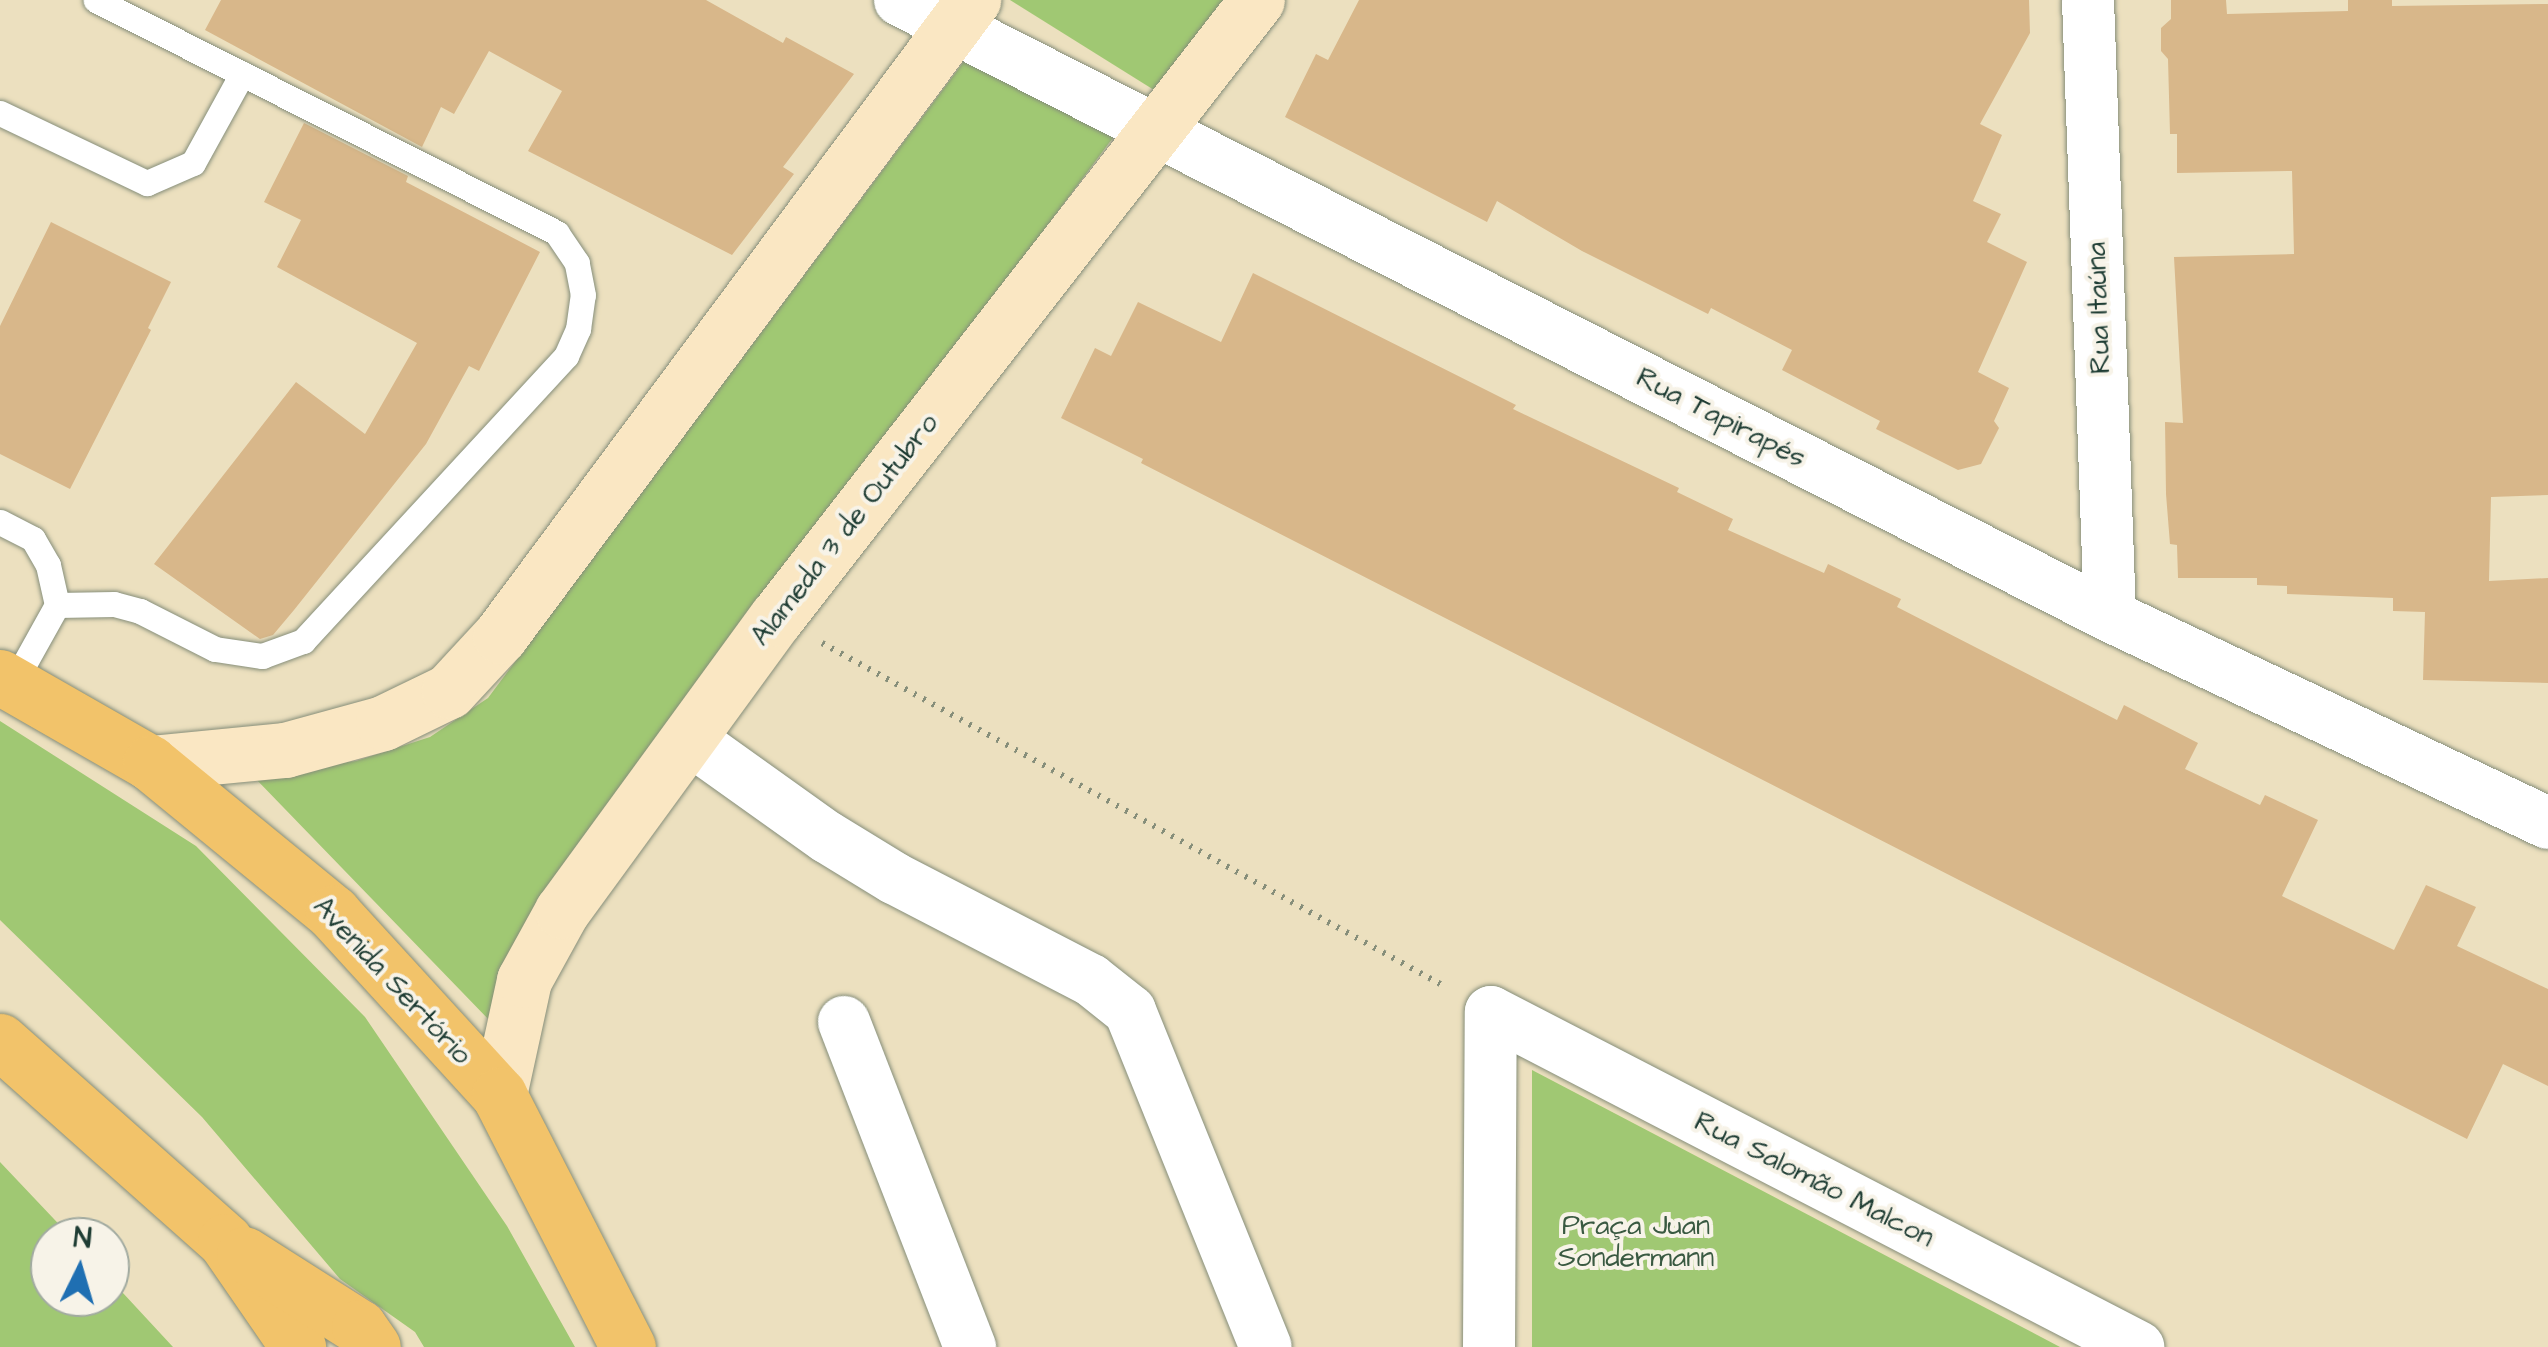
<!DOCTYPE html>
<meta charset="utf-8">
<style>
body{margin:0}
#map{position:relative;width:2548px;height:1347px;overflow:hidden;background:#ece0bf;font-family:"Architects Daughter",sans-serif}
div>[style]{position:absolute}
[style*='--x']{left:calc(var(--x)*1px);top:calc(var(--y)*1px);width:calc(var(--w)*1px);rotate:calc(var(--a)*1deg)}
.green>*{inset:0;background:#a0c873}
.building>*{inset:0;background:#d8b78a}
.path>*{height:6px;margin-top:-3px;transform-origin:0;background:repeating-linear-gradient(90deg,#868e7a 0 2.5px,transparent 0 10.5px)}
.roads{filter:drop-shadow(0 0 2px #868e7a) drop-shadow(0 0 2px #868e7a)}
.lane>*{height:25px;margin:-12.5px;padding:0 12.5px;transform-origin:12.5px;border-radius:12.5px;background:#fff}
.street>*{height:52px;margin:-26px;padding:0 26px;transform-origin:26px;border-radius:26px;background:#fff}
.secondary>*{height:55px;margin:-27.5px;padding:0 27.5px;transform-origin:27.5px;border-radius:27.5px;background:#fae7c3}
.primary>*{height:55px;margin:-27.5px;padding:0 27.5px;transform-origin:27.5px;border-radius:27.5px;background:#f2c36a}
span{translate:-50% -50%;white-space:nowrap;text-align:center;line-height:1.15;-webkit-text-stroke:8px #f7f3e8;paint-order:stroke}
.street-label{font-size:28px;color:#1f3d34}
.park-label{font-size:28px;color:#395941}
.north{position:absolute;left:30px;top:1217px;width:100px;height:100px;box-sizing:border-box;background:#f7f3e8;border:2px solid #a1aaa0;border-radius:50%;rotate:5deg;font-size:28px;font-weight:700;line-height:40px;text-align:center;color:#1f3d34}
.north::after{content:'';display:block;margin:auto;width:35px;height:45px;background:#1f6fb2;clip-path:polygon(50% 0,100% 100%,50% 72%,0 100%)}
</style>
<div id="map">
<div class="green">
<i style="clip-path:polygon(1010px 0,1231px 0,1162px 95px)"></i>
<i style="clip-path:polygon(971px 52px,1115px 135px,557px 882px,491px 1022px,251px 774px,356px 761px,430px 737px,488px 698px)"></i>
<i style="clip-path:polygon(0 721px,196px 846px,365px 1017px,507px 1226px,575px 1347px,424px 1347px,415px 1332px,340px 1279px,202px 1117px,0 920px)"></i>
<i style="clip-path:polygon(1532px 1070px,2060px 1347px,1532px 1347px)"></i>
<i style="clip-path:polygon(0 1162px,71px 1237px,50px 1237px,50px 1297px,110px 1297px,110px 1279px,173px 1347px,0 1347px)"></i>
</div>
<div class="building">
<i style="clip-path:polygon(221px 0,706px 0,783px 43px,786px 37px,854px 74px,783px 167px,794px 174px,732px 255px,528px 151px,562px 91px,489px 51px,454px 114px,441px 107px,422px 147px,205px 30px)"></i>
<i style="clip-path:polygon(1359px 0,2029px 0,2030px 33px,1980px 124px,2002px 135px,1973px 201px,2001px 214px,1987px 242px,2027px 262px,1978px 372px,2009px 388px,1994px 421px,1999px 428px,1981px 464px,1958px 470px,1876px 429px,1880px 421px,1782px 370px,1792px 350px,1711px 308px,1708px 314px,1582px 251px,1497px 201px,1487px 222px,1285px 117px,1316px 54px,1328px 60px)"></i>
<i style="clip-path:polygon(2171px 0,2226px 0,2227px 14px,2348px 11px,2348px 0,2392px 0,2392px 6px,2548px 4px,2548px 495px,2491px 497px,2489px 581px,2548px 578px,2548px 683px,2423px 680px,2425px 612px,2393px 611px,2393px 598px,2287px 594px,2287px 586px,2257px 585px,2257px 578px,2178px 578px,2177px 545px,2170px 544px,2166px 494px,2165px 422px,2183px 423px,2174px 257px,2294px 254px,2292px 171px,2177px 173px,2177px 134px,2170px 134px,2168px 59px,2161px 51px,2161px 28px,2171px 19px)"></i>
<i style="clip-path:polygon(304px 123px,408px 176px,406px 182px,540px 252px,479px 371px,469px 366px,426px 444px,294px 610px,273px 635px,260px 639px,154px 564px,296px 382px,365px 434px,417px 343px,277px 267px,301px 220px,264px 202px)"></i>
<i style="clip-path:polygon(51px 222px,171px 282px,148px 328px,151px 330px,70px 489px,0 454px,0 326px)"></i>
<i style="clip-path:polygon(1253px 273px,1516px 405px,1513px 409px,1679px 488px,1677px 492px,1733px 519px,1728px 530px,1824px 573px,1828px 564px,1901px 599px,1897px 607px,2117px 720px,2124px 705px,2198px 743px,2185px 769px,2260px 805px,2265px 795px,2318px 820px,2282px 896px,2394px 950px,2426px 885px,2476px 907px,2457px 946px,2548px 989px,2548px 1086px,2503px 1064px,2467px 1139px,1141px 463px,1143px 459px,1061px 418px,1095px 348px,1111px 356px,1138px 302px,1221px 342px)"></i>
</div>
<div class="path">
<i style="--x:822;--y:643;--w:713;--a:28.87"></i>
</div>
<div class="roads">
<div class="lane">
<i style="--x:0;--y:113;--w:163;--a:25.5"></i>
<i style="--x:147;--y:183;--w:50;--a:-23.5"></i>
<i style="--x:193;--y:163;--w:102;--a:-61.2"></i>
<i style="--x:0;--y:522;--w:37;--a:27"></i>
<i style="--x:33;--y:539;--w:30;--a:60"></i>
<i style="--x:48;--y:565;--w:41;--a:77.3"></i>
<i style="--x:13;--y:684;--w:90;--a:-60.9"></i>
<i style="--x:57;--y:605;--w:57;--a:-1"></i>
<i style="--x:114;--y:604;--w:27;--a:15"></i>
<i style="--x:140;--y:611;--w:84;--a:26.9"></i>
<i style="--x:215;--y:649;--w:48;--a:8.5"></i>
<i style="--x:262;--y:656;--w:44;--a:-20.1"></i>
<i style="--x:303;--y:641;--w:388;--a:-47.3"></i>
<i style="--x:566;--y:356;--w:30;--a:-66"></i>
<i style="--x:578;--y:329;--w:34;--a:-82"></i>
<i style="--x:583;--y:295;--w:33;--a:-101"></i>
<i style="--x:577;--y:263;--w:36;--a:-124"></i>
<i style="--x:557;--y:233;--w:517;--a:-153.19"></i>
</div>
<div class="street">
<i style="--x:900;--y:0;--w:1358;--a:26.98"></i>
<i style="--x:2110;--y:616;--w:484;--a:25.3"></i>
<i style="--x:2088;--y:0;--w:616;--a:87.95"></i>
<i style="--x:688;--y:738;--w:171;--a:35.5"></i>
<i style="--x:827;--y:837;--w:79;--a:31.5"></i>
<i style="--x:894;--y:878;--w:222;--a:27.4"></i>
<i style="--x:1091;--y:980;--w:50;--a:38.5"></i>
<i style="--x:1130;--y:1011;--w:362;--a:68"></i>
<i style="--x:844;--y:1022;--w:349;--a:68.8"></i>
<i style="--x:1489;--y:1347;--w:335;--a:-89.7"></i>
<i style="--x:1491;--y:1012;--w:729;--a:27.37"></i>
</div>
<div class="secondary">
<i style="--x:150;--y:763;--w:136;--a:-5.5"></i>
<i style="--x:285;--y:750;--w:102;--a:-15.4"></i>
<i style="--x:383;--y:723;--w:73;--a:-25.9"></i>
<i style="--x:449;--y:691;--w:75;--a:-47.2"></i>
<i style="--x:500;--y:636;--w:793;--a:-53.36"></i>
<i style="--x:499;--y:1095;--w:118;--a:-77.7"></i>
<i style="--x:524;--y:980;--w:79;--a:-61.2"></i>
<i style="--x:562;--y:911;--w:363;--a:-53.9"></i>
<i style="--x:776;--y:618;--w:783;--a:-52.11"></i>
</div>
<div class="primary">
<i style="--x:0;--y:677;--w:173;--a:29.8"></i>
<i style="--x:150;--y:763;--w:237;--a:39.3"></i>
<i style="--x:333;--y:913;--w:246;--a:47.6"></i>
<i style="--x:499;--y:1095;--w:283;--a:62.9"></i>
<i style="--x:0;--y:1041;--w:301;--a:41.6"></i>
<i style="--x:225;--y:1241;--w:129;--a:55.4"></i>
<i style="--x:244;--y:1254;--w:136;--a:32.4"></i>
<i style="--x:359;--y:1327;--w:24;--a:55"></i>
</div>
</div>
<div class="street-label">
<span style="left:2099px;top:308px;rotate:-92deg">Rua Itaúna</span>
<span style="left:1721px;top:418px;rotate:27deg">Rua Tapirapés</span>
<span style="left:845px;top:530px;rotate:-52deg">Alameda 3 de Outubro</span>
<span style="left:392px;top:981px;rotate:47deg">Avenida Sertório</span>
<span style="left:1814px;top:1180px;rotate:27deg">Rua Salomão Malcon</span>
</div>
<div class="park-label">
<span style="left:1636px;top:1242px">Praça Juan<br>Sondermann</span>
</div>
<div class="north">N</div>
</div>
